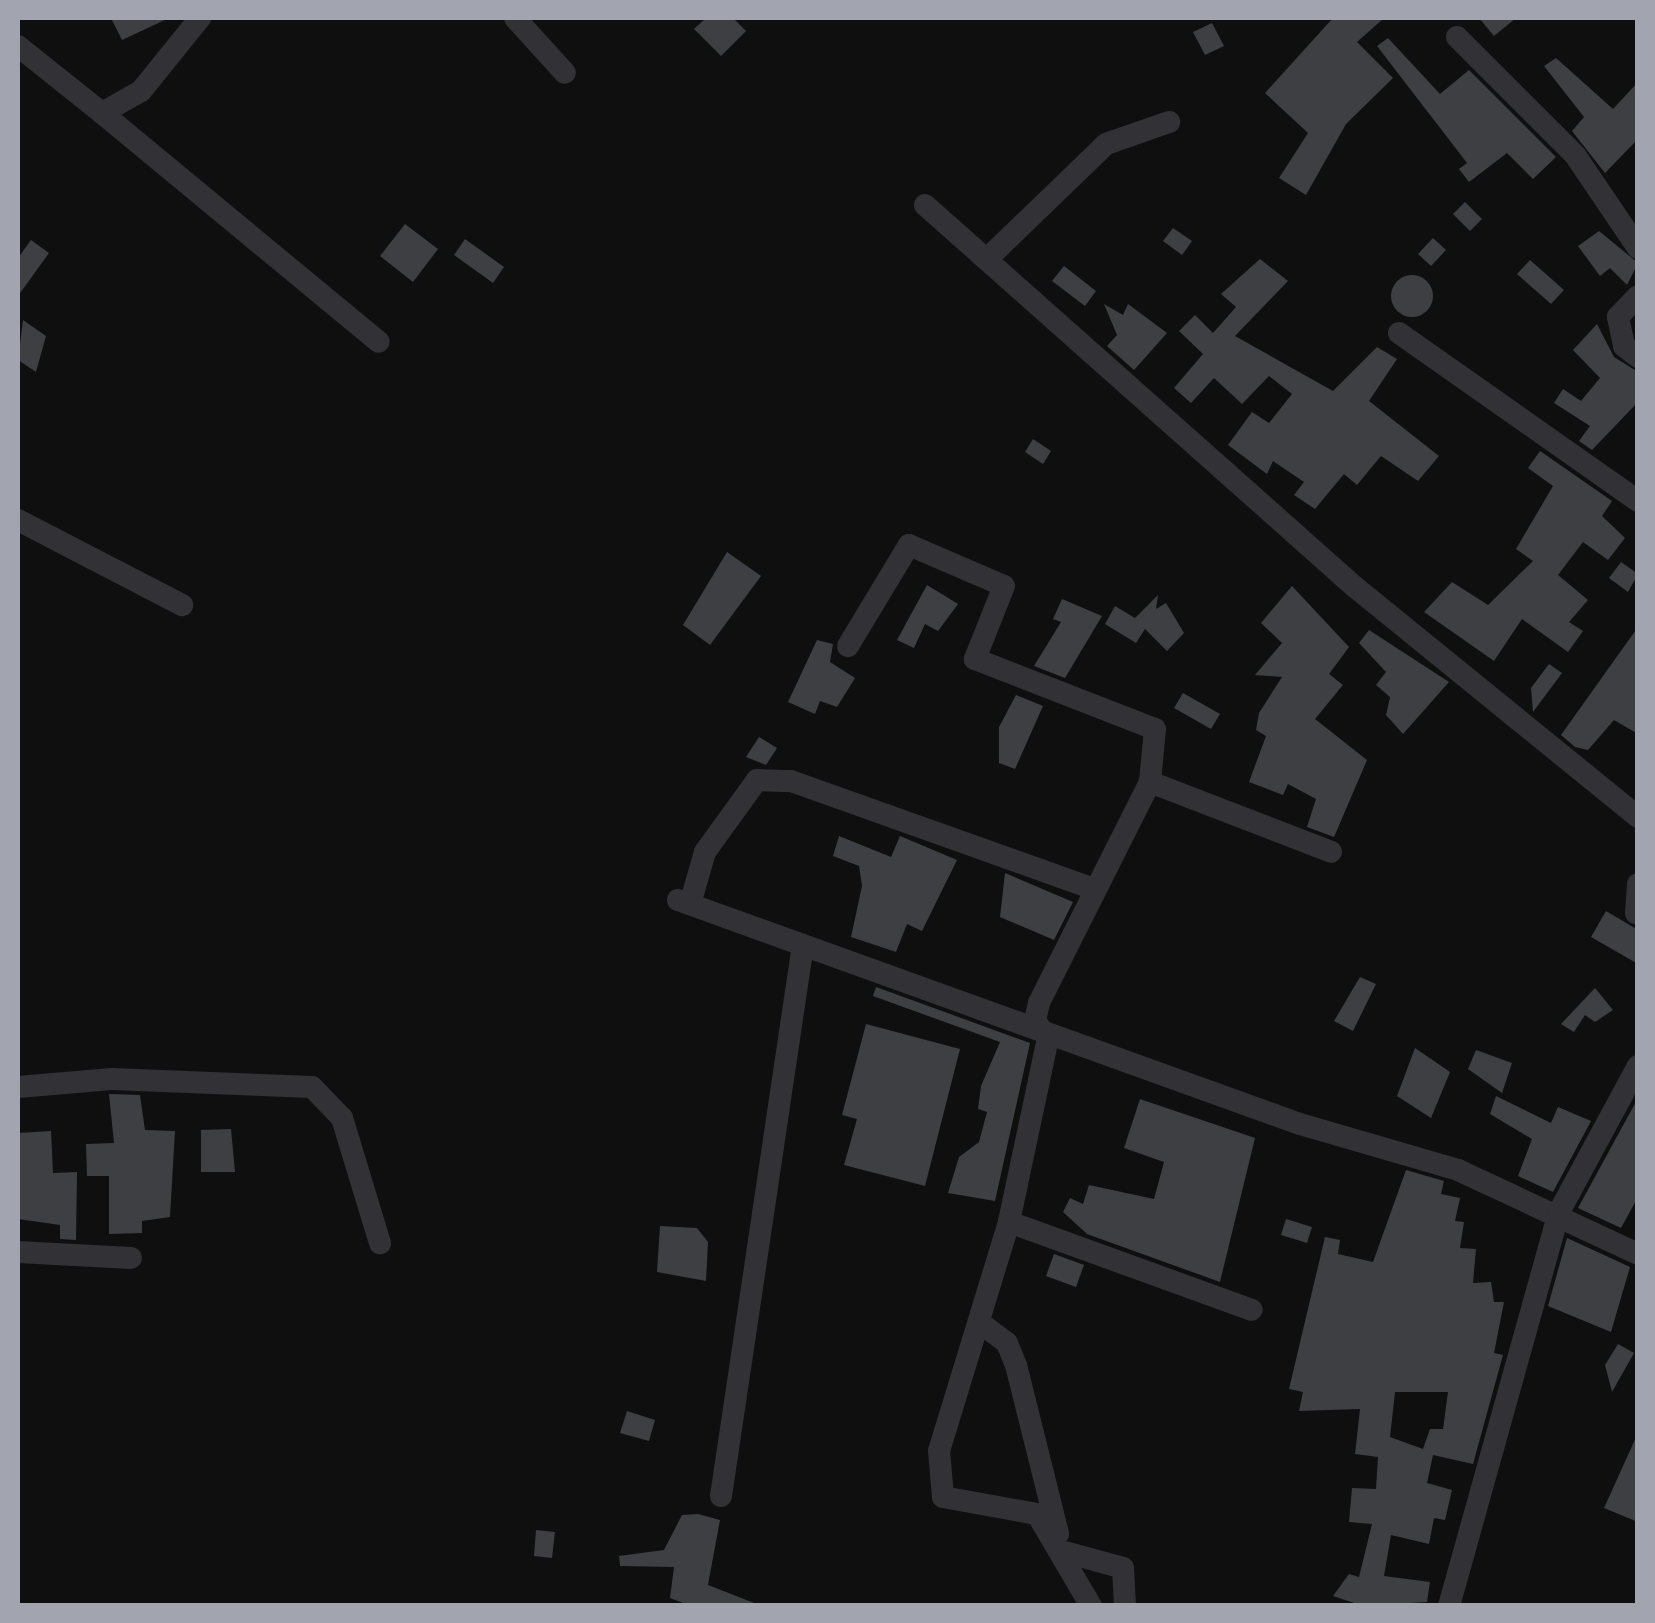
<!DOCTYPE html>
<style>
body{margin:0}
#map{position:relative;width:1655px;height:1623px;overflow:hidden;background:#0f0f10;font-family:"Exo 2",sans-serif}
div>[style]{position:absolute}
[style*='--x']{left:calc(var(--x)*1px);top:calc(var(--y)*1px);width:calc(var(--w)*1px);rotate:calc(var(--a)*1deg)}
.building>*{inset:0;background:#3e3f43}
.round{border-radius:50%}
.street>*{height:22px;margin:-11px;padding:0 11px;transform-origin:11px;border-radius:11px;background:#323236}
span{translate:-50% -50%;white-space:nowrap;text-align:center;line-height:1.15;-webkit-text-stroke:8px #0a0a0b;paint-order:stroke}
.frame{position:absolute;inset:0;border:20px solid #a2a4af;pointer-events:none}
</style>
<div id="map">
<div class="building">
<i style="clip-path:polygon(111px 18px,169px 18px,122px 40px)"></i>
<i style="clip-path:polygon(706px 18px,733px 18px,746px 31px,721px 56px,694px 29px)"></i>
<i style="clip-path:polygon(1333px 18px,1384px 18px,1357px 42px,1393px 78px,1346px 124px,1306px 195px,1279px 178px,1308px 133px,1265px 93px)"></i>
<i style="clip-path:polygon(1479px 18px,1516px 18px,1494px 36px)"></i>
<i style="clip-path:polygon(1212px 23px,1224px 46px,1205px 55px,1193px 32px)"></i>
<i style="clip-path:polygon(1388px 38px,1440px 94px,1469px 70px,1556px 157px,1533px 179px,1507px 153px,1469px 182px,1459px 169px,1467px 163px,1377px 46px)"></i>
<i style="clip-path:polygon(1556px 58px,1613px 109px,1638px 82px,1638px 139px,1605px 173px,1572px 131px,1584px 117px,1544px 66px)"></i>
<i style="clip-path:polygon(1465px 202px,1482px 219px,1470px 231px,1453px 214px)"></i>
<i style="clip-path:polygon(405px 224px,438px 249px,413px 282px,380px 256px)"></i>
<i style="clip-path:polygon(1173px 228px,1192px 241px,1182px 255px,1163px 241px)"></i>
<i style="clip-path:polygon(1599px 231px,1638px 263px,1627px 285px,1610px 268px,1600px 276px,1578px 246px)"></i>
<i style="clip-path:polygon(1433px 238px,1446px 250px,1431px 266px,1418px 254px)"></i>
<i style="clip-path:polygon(465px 239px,504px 267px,493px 283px,454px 255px)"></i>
<i style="clip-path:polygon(31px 240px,49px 253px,18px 296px,18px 258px)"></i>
<i style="clip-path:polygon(1260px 259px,1288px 281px,1235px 336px,1333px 391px,1377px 347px,1397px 359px,1369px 401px,1439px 456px,1418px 481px,1381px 456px,1357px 485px,1344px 474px,1315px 509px,1294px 495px,1304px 482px,1273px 461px,1267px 474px,1228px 445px,1252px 412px,1269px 423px,1292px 394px,1269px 376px,1242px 404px,1214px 378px,1191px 403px,1174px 388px,1203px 354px,1179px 331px,1195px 315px,1213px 333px,1236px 307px,1221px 294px)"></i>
<i style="clip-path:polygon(1530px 260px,1564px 290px,1551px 304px,1517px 274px)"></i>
<i style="clip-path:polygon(1064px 266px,1096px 291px,1085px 306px,1052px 281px)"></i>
<i class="round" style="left:1391px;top:275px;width:42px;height:42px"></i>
<i style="clip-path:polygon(1104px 304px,1123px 315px,1128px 304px,1167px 333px,1134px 370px,1107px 346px,1117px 335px)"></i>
<i style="clip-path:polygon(23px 320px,46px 336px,36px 372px,18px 360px)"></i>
<i style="clip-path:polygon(1597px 324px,1614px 357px,1638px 372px,1638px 402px,1592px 450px,1579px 441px,1590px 426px,1554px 403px,1563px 389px,1581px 401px,1600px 378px,1573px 350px)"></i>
<i style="clip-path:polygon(1033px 439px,1051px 451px,1043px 464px,1025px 452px)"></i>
<i style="clip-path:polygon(1540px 451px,1612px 501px,1602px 516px,1625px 538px,1608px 560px,1583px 542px,1558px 575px,1588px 600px,1569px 622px,1583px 631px,1568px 652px,1522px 619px,1494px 661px,1424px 612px,1452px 582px,1488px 605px,1533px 561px,1516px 549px,1553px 486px,1528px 468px)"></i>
<i style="clip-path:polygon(727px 552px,761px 576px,710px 645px,683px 625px)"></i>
<i style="clip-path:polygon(1621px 562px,1638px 574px,1628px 592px,1609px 578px)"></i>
<i style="clip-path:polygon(927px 585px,958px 604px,938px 631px,925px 624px,914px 648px,897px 640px)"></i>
<i style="clip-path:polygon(1292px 586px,1349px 647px,1329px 674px,1343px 685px,1315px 719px,1367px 760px,1334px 837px,1307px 827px,1316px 799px,1288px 784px,1283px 795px,1249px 782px,1266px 736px,1256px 730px,1259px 713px,1282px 677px,1255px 675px,1282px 643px,1261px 623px)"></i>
<i style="clip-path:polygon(1158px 595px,1156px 609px,1166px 603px,1184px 633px,1167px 651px,1145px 629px,1136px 643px,1105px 624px,1115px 606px,1135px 618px)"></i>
<i style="clip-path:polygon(1062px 599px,1102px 616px,1065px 678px,1034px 666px,1061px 622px,1053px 619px)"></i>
<i style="clip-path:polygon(1638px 627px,1638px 734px,1614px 720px,1588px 750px,1575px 747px,1561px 735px)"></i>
<i style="clip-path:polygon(1369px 630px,1449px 682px,1403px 734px,1386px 715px,1390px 697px,1376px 685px,1386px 672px,1359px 643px)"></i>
<i style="clip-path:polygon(817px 640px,833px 644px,830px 662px,855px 678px,837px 707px,820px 701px,815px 714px,788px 702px)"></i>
<i style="clip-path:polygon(1549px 664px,1562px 673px,1533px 712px,1531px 688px)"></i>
<i style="clip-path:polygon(1183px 693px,1220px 714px,1211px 729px,1174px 708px)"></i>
<i style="clip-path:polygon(1016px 695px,1043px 706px,1015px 769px,999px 763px,999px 727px)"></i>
<i style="clip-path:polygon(759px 737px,777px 748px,766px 765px,746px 757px)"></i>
<i style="clip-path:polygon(839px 836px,891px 857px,900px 836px,957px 860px,922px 931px,907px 924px,896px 952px,851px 937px,862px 886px,859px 866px,833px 856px)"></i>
<i style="clip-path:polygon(1005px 873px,1073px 902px,1054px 940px,1000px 917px)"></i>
<i style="clip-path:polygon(1606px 911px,1638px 930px,1638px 964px,1591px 937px)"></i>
<i style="clip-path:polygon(1360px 977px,1376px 984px,1353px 1031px,1334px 1021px)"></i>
<i style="clip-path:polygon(876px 987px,1030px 1043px,995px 1201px,948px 1193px,959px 1157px,979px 1142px,987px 1112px,978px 1109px,981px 1086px,1000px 1042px,873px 996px)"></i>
<i style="clip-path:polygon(1595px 988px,1613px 1010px,1595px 1022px,1585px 1015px,1574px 1032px,1561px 1024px)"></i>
<i style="clip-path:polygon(866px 1024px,960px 1049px,925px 1186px,844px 1165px,857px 1119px,842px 1115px)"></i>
<i style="clip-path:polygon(1415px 1048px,1450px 1072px,1431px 1118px,1397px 1096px)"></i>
<i style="clip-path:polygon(1476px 1050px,1512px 1063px,1502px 1093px,1468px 1069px)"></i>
<i style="clip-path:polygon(109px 1094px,140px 1095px,145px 1130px,175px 1131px,170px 1217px,142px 1221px,142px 1233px,109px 1234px,109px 1176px,87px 1176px,86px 1144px,114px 1143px)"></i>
<i style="clip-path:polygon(1496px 1096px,1551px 1123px,1558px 1107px,1591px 1121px,1553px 1192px,1518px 1176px,1532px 1139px,1490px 1114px)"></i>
<i style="clip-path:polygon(1638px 1098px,1638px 1197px,1621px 1228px,1578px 1208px)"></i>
<i style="clip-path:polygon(1140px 1099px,1255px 1138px,1220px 1282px,1087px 1234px,1063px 1212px,1070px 1198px,1083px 1204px,1089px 1185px,1154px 1199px,1164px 1162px,1124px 1148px)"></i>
<i style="clip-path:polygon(231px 1129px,235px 1172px,201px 1172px,201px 1130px)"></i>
<i style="clip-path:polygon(51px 1131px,53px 1173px,77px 1172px,76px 1240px,60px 1239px,60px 1225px,18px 1219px,18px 1133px)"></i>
<i style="clip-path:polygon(evenodd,1406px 1170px,1444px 1181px,1441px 1194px,1460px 1198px,1455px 1221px,1464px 1222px,1460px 1248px,1476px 1249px,1473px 1283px,1491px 1282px,1494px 1302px,1504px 1302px,1494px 1353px,1503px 1355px,1473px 1464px,1433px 1455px,1427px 1483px,1452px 1490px,1445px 1520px,1434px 1518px,1429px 1544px,1391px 1535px,1384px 1576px,1430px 1582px,1427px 1602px,1363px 1606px,1333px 1596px,1349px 1574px,1359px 1577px,1372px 1524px,1349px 1522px,1352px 1488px,1376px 1489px,1378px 1457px,1355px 1454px,1360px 1409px,1299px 1411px,1303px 1392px,1289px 1389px,1325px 1237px,1340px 1240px,1338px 1254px,1373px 1262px,1406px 1170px,1395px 1392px,1448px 1392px,1443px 1429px,1430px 1429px,1423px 1449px,1390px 1437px,1395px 1392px)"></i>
<i style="clip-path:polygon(1286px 1219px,1312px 1227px,1307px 1243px,1281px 1235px)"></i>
<i style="clip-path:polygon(660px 1226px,697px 1228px,708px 1242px,706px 1281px,657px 1272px)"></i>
<i style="clip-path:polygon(1567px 1238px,1630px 1267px,1611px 1332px,1548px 1306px)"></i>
<i style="clip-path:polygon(1054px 1254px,1084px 1265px,1076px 1287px,1046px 1276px)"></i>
<i style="clip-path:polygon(1618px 1344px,1634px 1353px,1612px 1392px,1605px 1365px)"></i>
<i style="clip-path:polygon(627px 1411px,655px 1420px,649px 1441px,620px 1433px)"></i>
<i style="clip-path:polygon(1638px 1433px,1638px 1522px,1604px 1508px)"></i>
<i style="clip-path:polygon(698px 1514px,720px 1520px,708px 1585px,762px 1606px,691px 1606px,670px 1598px,674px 1567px,620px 1566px,619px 1556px,664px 1550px,682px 1515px)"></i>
<i style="clip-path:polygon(536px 1530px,555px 1532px,552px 1558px,534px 1556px)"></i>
</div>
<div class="street">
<i style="--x:515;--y:18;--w:74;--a:47.7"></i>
<i style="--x:1457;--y:37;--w:167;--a:45"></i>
<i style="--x:1575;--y:155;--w:112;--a:55.9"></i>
<i style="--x:18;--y:46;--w:107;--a:38.6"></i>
<i style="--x:102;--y:113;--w:45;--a:-29.4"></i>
<i style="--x:141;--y:91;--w:94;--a:-51.1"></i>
<i style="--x:102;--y:113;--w:359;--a:39.6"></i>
<i style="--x:925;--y:205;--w:575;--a:41.62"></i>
<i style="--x:1355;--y:587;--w:365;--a:39.1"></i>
<i style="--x:987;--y:259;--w:165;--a:-44"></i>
<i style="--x:1106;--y:144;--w:67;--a:-19.2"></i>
<i style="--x:1638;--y:296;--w:29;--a:134"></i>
<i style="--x:1618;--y:317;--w:30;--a:78"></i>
<i style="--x:1624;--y:346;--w:18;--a:38"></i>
<i style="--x:1399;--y:333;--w:292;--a:35.1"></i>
<i style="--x:18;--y:520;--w:185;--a:27.4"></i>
<i style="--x:848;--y:646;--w:118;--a:-58.9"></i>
<i style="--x:909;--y:545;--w:103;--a:23.3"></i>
<i style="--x:1004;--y:586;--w:79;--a:111.7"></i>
<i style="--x:975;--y:659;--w:193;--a:21.3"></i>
<i style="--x:1155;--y:729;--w:53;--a:95.4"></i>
<i style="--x:1150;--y:782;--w:247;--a:116.7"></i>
<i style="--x:1039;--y:1003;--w:18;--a:103"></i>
<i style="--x:1035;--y:1021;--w:21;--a:53"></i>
<i style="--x:1048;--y:1038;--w:188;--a:102"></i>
<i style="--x:1009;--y:1222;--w:258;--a:19.9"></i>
<i style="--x:1150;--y:782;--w:194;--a:21.1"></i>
<i style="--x:678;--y:900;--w:661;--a:19.81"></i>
<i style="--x:1300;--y:1124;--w:165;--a:16.2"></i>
<i style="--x:1458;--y:1170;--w:199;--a:25"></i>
<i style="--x:690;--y:904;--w:54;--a:-73.9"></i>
<i style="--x:705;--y:852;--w:89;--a:-54.2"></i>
<i style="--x:757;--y:780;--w:34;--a:2"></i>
<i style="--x:791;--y:781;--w:322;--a:19.6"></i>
<i style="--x:1636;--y:913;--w:29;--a:-86"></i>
<i style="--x:18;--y:1087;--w:94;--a:-4.9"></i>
<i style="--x:112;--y:1079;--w:200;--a:2.3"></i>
<i style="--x:312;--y:1087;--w:43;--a:45.9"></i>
<i style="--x:342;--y:1118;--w:131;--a:73.1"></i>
<i style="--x:1009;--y:1222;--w:239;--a:107"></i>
<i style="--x:939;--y:1451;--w:46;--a:85"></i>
<i style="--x:943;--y:1497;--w:96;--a:10.3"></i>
<i style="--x:1037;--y:1514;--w:107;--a:59.6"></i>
<i style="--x:18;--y:1252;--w:113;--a:3"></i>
<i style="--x:983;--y:1325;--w:30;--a:37"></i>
<i style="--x:1007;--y:1343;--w:24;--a:68"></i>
<i style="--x:1016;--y:1365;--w:174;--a:76"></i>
<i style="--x:721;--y:1496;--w:557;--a:-81.54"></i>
<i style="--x:1065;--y:1552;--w:60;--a:15.4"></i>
<i style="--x:1123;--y:1568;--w:38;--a:87"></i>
<i style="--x:1449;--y:1606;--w:409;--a:-74.4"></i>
<i style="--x:1559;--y:1212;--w:166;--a:-61.6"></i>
</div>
<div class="frame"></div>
</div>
